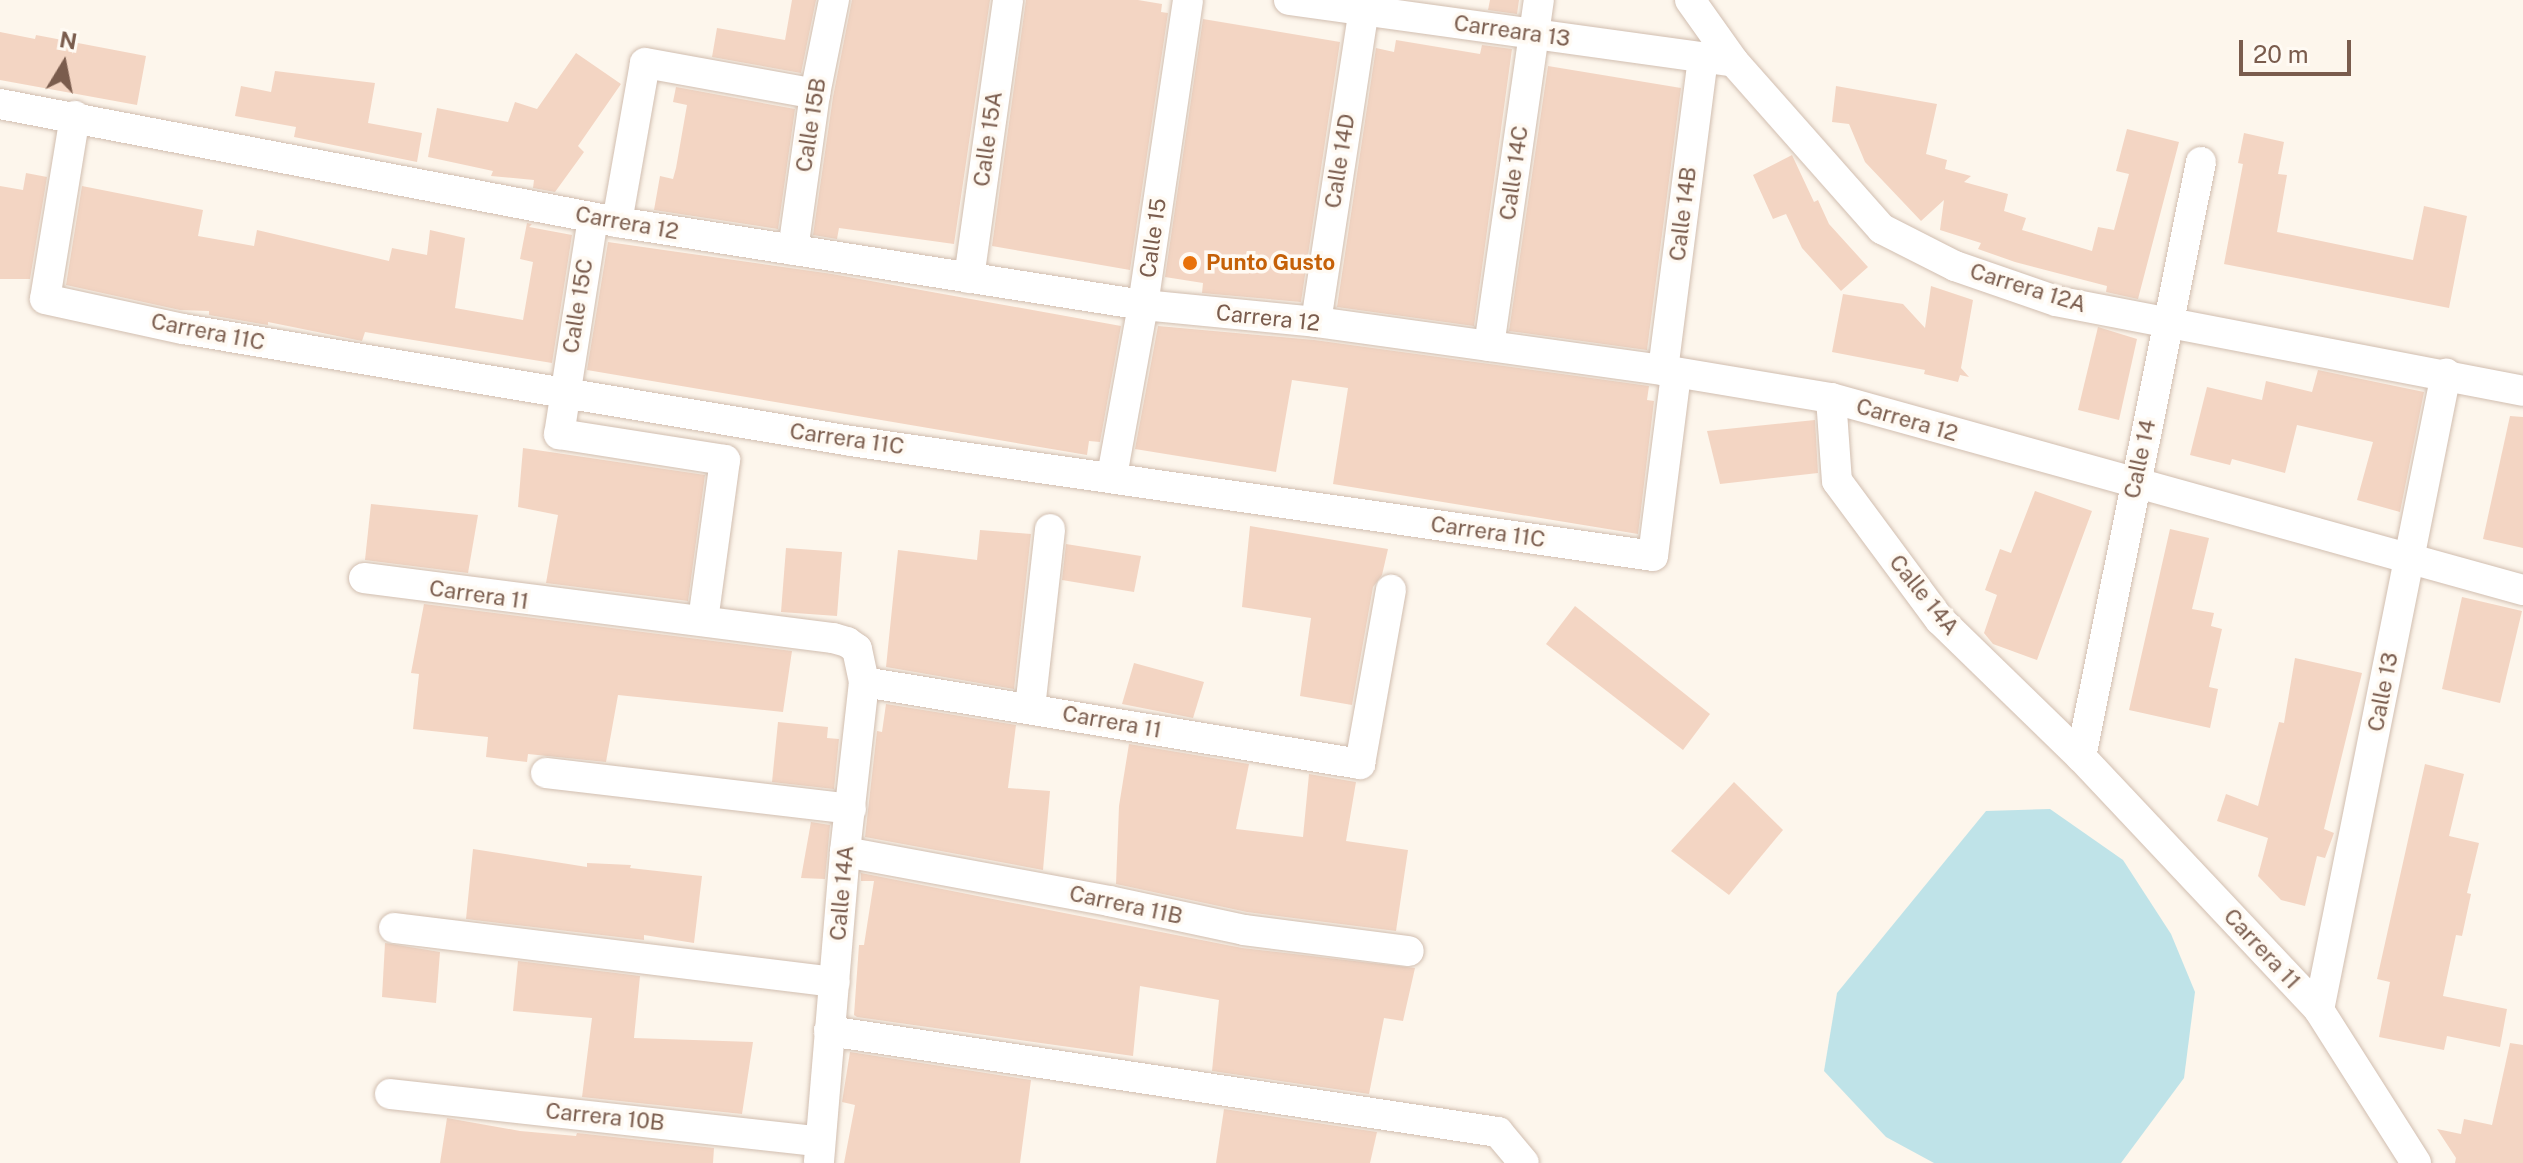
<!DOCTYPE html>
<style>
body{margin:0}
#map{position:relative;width:2523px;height:1163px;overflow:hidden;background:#fdf6ec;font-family:"Public Sans",sans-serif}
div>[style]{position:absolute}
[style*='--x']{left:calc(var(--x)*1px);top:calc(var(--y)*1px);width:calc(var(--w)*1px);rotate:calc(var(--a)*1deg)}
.water>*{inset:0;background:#bfe3e8}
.building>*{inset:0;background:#f3d5c3}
.roads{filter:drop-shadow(0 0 2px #d1beb0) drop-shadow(0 0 2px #d1beb0)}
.street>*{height:30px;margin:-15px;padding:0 15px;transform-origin:15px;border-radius:15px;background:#fff}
.dots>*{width:22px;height:22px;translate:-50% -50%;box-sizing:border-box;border:4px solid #fffaf3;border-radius:50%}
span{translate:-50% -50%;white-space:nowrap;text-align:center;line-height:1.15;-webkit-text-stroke:7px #fffaf3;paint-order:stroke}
.street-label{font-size:22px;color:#7a5c4d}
.food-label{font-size:22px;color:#c56008;font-weight:700}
.left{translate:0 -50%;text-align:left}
.north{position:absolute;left:24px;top:24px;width:80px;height:80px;-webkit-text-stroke:6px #fffaf3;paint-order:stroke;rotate:10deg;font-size:22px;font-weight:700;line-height:32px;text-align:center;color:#7a5c4d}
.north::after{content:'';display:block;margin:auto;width:28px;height:36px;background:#7a5c4d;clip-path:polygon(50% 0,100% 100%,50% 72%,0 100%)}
.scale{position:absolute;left:2239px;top:40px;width:112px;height:36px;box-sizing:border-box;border:4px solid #7a5c4d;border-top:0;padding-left:10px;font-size:24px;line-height:28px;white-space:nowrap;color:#7a5c4d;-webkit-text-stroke:6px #fffaf3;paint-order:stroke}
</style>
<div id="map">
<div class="water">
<i style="clip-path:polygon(2050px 809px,2123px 860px,2171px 934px,2195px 992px,2184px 1078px,2121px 1163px,1934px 1163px,1886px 1137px,1824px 1071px,1837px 993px,1986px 811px)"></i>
</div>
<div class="building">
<i style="clip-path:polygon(792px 0,816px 0,801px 73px,712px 57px,717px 28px,785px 40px)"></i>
<i style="clip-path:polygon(852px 0,990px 0,954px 244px,839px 228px,837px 239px,813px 235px,833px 97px)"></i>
<i style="clip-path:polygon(1026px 0,1138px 0,1162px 4px,1161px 12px,1168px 13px,1130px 270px,992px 246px)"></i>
<i style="clip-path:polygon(1490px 0,1519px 0,1517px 14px,1488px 10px)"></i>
<i style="clip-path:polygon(1203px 19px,1340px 42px,1301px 302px,1202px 293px,1203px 283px,1165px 277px)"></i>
<i style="clip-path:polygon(0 32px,35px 39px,36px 35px,146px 56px,137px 105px,0 80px)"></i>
<i style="clip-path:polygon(1396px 40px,1480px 54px,1482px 45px,1512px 49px,1474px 326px,1337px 307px,1376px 48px,1394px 52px)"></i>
<i style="clip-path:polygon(576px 53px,621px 84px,578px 146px,584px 152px,555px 192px,533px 188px,534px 180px,491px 176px,493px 171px,428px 157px,437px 108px,508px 122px,515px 102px,537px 109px)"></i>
<i style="clip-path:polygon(1548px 66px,1681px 88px,1647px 350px,1509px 331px)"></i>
<i style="clip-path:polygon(275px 71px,375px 83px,368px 123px,422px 133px,417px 162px,294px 137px,296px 127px,235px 116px,241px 86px,271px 92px)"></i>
<i style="clip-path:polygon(1836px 86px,1937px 104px,1926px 154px,1947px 160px,1945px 169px,1971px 176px,1964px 182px,2008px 194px,2004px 211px,2026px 218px,2022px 230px,2092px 251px,2098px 227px,2114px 230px,2129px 174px,2116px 171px,2127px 129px,2179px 142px,2138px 299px,2106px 292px,2107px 286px,2015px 262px,1978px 249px,1981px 243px,1940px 230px,1944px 200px,1921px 221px,1865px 162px,1849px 124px,1832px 122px)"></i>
<i style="clip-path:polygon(676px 87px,795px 109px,778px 229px,654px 210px,660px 176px,673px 179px,676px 168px,687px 105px,673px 102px)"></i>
<i style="clip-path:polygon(2244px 133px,2284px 142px,2278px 174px,2287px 175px,2277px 232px,2413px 260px,2424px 206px,2467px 216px,2449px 308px,2224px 264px,2243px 164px,2238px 163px)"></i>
<i style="clip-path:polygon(1792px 155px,1814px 202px,1818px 200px,1829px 224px,1868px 267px,1841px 291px,1802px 248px,1786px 214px,1773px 219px,1753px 175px)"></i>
<i style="clip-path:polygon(26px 173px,47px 177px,30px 279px,0 279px,0 186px,23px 190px)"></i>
<i style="clip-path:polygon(82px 186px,203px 210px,198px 236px,254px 246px,257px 230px,389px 261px,392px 248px,427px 255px,430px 230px,465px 238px,455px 308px,523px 320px,533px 262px,520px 259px,527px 223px,532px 224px,529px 227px,572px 235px,552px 363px,365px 332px,362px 341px,268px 322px,268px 325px,209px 315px,209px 311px,180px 310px,66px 285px)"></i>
<i style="clip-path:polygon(608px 242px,832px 274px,1121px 326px,1100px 442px,1089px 441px,1087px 455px,587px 370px)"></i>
<i style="clip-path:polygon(1931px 286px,1973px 300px,1961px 368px,1969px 377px,1960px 375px,1958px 382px,1924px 374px,1925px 370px,1832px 352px,1843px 294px,1903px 304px,1925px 328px)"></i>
<i style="clip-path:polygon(1158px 326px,1314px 340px,1649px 386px,1647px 400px,1654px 401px,1638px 534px,1333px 484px,1348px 388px,1292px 380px,1276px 472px,1135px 449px)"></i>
<i style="clip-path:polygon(2098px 327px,2137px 339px,2119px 420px,2078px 410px)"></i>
<i style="clip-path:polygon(2318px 370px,2424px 392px,2400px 512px,2357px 500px,2373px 442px,2297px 425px,2285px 473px,2232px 459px,2230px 465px,2190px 455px,2207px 387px,2262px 400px,2266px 381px,2312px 392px)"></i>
<i style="clip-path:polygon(2510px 416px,2523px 417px,2523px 548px,2483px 539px)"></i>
<i style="clip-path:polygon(1815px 420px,1818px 473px,1720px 484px,1707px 431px)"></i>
<i style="clip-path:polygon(523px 448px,705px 475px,688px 601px,546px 583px,558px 515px,518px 507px)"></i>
<i style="clip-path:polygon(2035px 491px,2092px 511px,2037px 660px,1993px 644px,1984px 633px,1997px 595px,1985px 590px,2000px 549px,2011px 553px)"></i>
<i style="clip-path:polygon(371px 504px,478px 515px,468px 573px,365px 560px)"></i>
<i style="clip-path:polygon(1250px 526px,1388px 549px,1382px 575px,1373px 587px,1352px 705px,1300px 696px,1311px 618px,1242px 607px)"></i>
<i style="clip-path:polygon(2170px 529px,2209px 538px,2192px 609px,2214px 613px,2211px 626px,2222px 629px,2209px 687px,2218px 689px,2210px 728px,2129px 710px)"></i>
<i style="clip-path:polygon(980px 530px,1031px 534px,1014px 689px,886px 667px,898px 550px,977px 560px)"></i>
<i style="clip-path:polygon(1066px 544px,1141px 556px,1134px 592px,1062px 580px)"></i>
<i style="clip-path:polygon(786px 548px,842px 552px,837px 616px,781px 612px)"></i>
<i style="clip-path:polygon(2462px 597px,2522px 611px,2500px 703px,2442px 689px)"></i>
<i style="clip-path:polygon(424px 604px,792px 651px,783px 712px,618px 695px,606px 762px,528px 754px,527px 762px,486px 757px,488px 737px,413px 729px,419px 674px,411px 673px)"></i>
<i style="clip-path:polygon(1575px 606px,1710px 714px,1683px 750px,1546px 644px)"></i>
<i style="clip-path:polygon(2295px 658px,2362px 673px,2324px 829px,2334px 833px,2325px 858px,2317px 856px,2305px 906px,2281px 900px,2258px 876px,2268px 838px,2217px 821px,2226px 794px,2258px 806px,2279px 722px,2284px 723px)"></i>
<i style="clip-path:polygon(1134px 663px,1204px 682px,1193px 718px,1122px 704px)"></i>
<i style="clip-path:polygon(886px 704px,1016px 725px,1008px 788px,1050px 791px,1043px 870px,865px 837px,877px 731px,882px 732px)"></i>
<i style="clip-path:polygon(778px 722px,828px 727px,827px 738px,839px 739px,834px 789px,772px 782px)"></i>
<i style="clip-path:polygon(1129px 744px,1249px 764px,1236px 829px,1303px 837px,1309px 774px,1356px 782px,1346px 841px,1408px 850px,1396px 931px,1247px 912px,1116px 884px,1119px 806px)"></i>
<i style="clip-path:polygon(2425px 764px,2464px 774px,2449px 836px,2479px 843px,2467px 893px,2471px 894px,2462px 936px,2456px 935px,2443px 996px,2507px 1009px,2500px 1047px,2447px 1036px,2444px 1050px,2379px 1037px,2390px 982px,2377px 979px)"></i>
<i style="clip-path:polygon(1734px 782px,1783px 830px,1729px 895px,1671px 851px)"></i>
<i style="clip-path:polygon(811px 822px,830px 825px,825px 879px,801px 878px)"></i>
<i style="clip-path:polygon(473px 849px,587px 867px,587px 863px,631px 865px,630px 868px,702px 876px,694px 943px,644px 935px,644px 940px,466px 919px)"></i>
<i style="clip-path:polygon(861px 873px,1242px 948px,1415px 968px,1403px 1021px,1384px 1018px,1369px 1094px,1212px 1071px,1219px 1000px,1140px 986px,1133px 1056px,857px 1017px,854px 1015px,859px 945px,864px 945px,874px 881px,861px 881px)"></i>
<i style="clip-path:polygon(385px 943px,440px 952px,436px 1003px,382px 997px)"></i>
<i style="clip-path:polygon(518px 961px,640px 976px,634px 1038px,753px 1042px,742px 1114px,582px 1097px,592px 1018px,513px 1011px)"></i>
<i style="clip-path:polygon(2510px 1043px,2523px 1045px,2523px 1163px,2455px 1163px,2456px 1158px,2437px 1129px,2461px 1134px,2464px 1119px,2492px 1125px)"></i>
<i style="clip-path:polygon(850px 1052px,1031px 1080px,1020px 1163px,844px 1163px,855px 1105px,842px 1102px)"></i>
<i style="clip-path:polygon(1224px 1109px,1377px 1132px,1370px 1163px,1216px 1163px)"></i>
<i style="clip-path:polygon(447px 1118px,520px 1131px,576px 1136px,577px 1133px,714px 1148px,713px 1163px,440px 1163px)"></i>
</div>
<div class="roads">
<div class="street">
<i style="--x:1289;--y:0;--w:449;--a:7.9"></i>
<i style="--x:1690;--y:0;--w:76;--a:54.6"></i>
<i style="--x:1734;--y:62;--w:223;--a:48.5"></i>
<i style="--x:1882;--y:229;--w:82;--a:26.9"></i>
<i style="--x:1955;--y:266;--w:107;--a:19.1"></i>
<i style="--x:2056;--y:301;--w:476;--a:10.9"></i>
<i style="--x:0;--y:104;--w:628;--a:10.83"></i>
<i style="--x:617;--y:222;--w:533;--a:8.97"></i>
<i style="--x:1143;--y:305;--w:174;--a:5.6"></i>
<i style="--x:1316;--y:322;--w:350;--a:7.9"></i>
<i style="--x:1663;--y:370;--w:170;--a:9.5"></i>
<i style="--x:1831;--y:398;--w:718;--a:15.51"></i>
<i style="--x:75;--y:116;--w:185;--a:99.3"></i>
<i style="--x:45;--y:299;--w:141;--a:12.3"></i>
<i style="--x:183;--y:329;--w:677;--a:9.52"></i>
<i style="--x:851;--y:441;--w:810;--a:8.16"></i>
<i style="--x:1653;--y:556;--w:184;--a:-82.8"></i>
<i style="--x:593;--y:218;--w:219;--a:98.9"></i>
<i style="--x:559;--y:434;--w:168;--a:8.9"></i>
<i style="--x:725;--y:460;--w:162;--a:97.8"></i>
<i style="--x:617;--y:222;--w:161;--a:-80"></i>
<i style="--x:645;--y:63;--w:173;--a:10.3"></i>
<i style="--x:793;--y:250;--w:158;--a:-82"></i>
<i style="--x:815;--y:94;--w:96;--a:-78.6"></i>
<i style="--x:969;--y:278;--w:281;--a:-82"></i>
<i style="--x:1316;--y:322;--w:326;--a:-81.3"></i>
<i style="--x:1489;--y:346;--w:350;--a:-81.8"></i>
<i style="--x:1663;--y:370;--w:315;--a:-82.7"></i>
<i style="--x:1831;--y:398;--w:83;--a:85.9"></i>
<i style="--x:1837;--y:481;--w:173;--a:53.5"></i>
<i style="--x:1940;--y:620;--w:197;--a:44.2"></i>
<i style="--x:2081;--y:757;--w:347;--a:46.7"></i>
<i style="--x:2319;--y:1010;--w:181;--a:57.6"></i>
<i style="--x:1112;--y:476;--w:174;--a:-79.7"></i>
<i style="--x:1143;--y:305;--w:308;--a:-81.6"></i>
<i style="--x:364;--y:578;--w:473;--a:7.3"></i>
<i style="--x:833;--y:638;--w:15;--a:16"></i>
<i style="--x:847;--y:642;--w:12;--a:35"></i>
<i style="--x:857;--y:649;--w:34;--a:78"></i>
<i style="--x:864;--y:682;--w:171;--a:96.4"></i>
<i style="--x:845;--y:852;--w:312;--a:94.8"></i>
<i style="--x:864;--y:682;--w:503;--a:9.39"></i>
<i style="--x:1360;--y:764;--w:177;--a:-79.9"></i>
<i style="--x:1030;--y:708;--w:180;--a:-83.6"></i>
<i style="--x:2081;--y:757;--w:607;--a:-78.6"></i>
<i style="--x:546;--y:773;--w:307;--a:6.7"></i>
<i style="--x:845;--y:852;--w:269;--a:10.5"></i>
<i style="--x:1109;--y:901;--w:138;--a:12.1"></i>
<i style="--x:1244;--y:930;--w:166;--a:7.3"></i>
<i style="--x:394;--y:928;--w:444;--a:7"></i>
<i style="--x:2319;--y:1010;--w:649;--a:-78.71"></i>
<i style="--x:829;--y:1031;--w:677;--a:8.59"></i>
<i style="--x:390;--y:1094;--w:432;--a:6.3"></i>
<i style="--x:1498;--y:1132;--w:40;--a:50"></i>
</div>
</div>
<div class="dots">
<i style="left:1190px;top:263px;background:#e8710a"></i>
</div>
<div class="street-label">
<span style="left:1512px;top:31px;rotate:8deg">Carreara 13</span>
<span style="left:811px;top:125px;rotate:-81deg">Calle 15B</span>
<span style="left:988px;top:139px;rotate:-82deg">Calle 15A</span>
<span style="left:1340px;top:161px;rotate:-81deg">Calle 14D</span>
<span style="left:1514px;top:173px;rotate:-82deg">Calle 14C</span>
<span style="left:1683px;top:214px;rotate:-83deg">Calle 14B</span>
<span style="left:627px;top:223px;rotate:10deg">Carrera 12</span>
<span style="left:1153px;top:238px;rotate:-82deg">Calle 15</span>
<span style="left:2028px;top:288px;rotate:17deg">Carrera 12A</span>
<span style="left:578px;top:306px;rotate:-81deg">Calle 15C</span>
<span style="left:1268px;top:318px;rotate:6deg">Carrera 12</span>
<span style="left:208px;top:332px;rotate:11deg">Carrera 11C</span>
<span style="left:1907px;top:420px;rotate:16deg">Carrera 12</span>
<span style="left:847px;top:439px;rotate:8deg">Carrera 11C</span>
<span style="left:2140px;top:459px;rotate:-78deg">Calle 14</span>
<span style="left:1488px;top:532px;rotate:8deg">Carrera 11C</span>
<span style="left:479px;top:595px;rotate:8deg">Carrera 11</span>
<span style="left:1924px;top:595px;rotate:51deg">Calle 14A</span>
<span style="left:2383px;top:692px;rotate:-79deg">Calle 13</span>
<span style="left:1112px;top:722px;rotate:10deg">Carrera 11</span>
<span style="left:842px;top:893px;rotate:-85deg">Calle 14A</span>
<span style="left:1126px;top:905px;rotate:12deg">Carrera 11B</span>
<span style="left:2262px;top:949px;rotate:47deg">Carrera 11</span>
<span style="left:605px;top:1117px;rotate:6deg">Carrera 10B</span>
</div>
<div class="food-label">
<span class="left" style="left:1206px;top:263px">Punto Gusto</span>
</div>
<div class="north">N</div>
<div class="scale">20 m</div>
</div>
